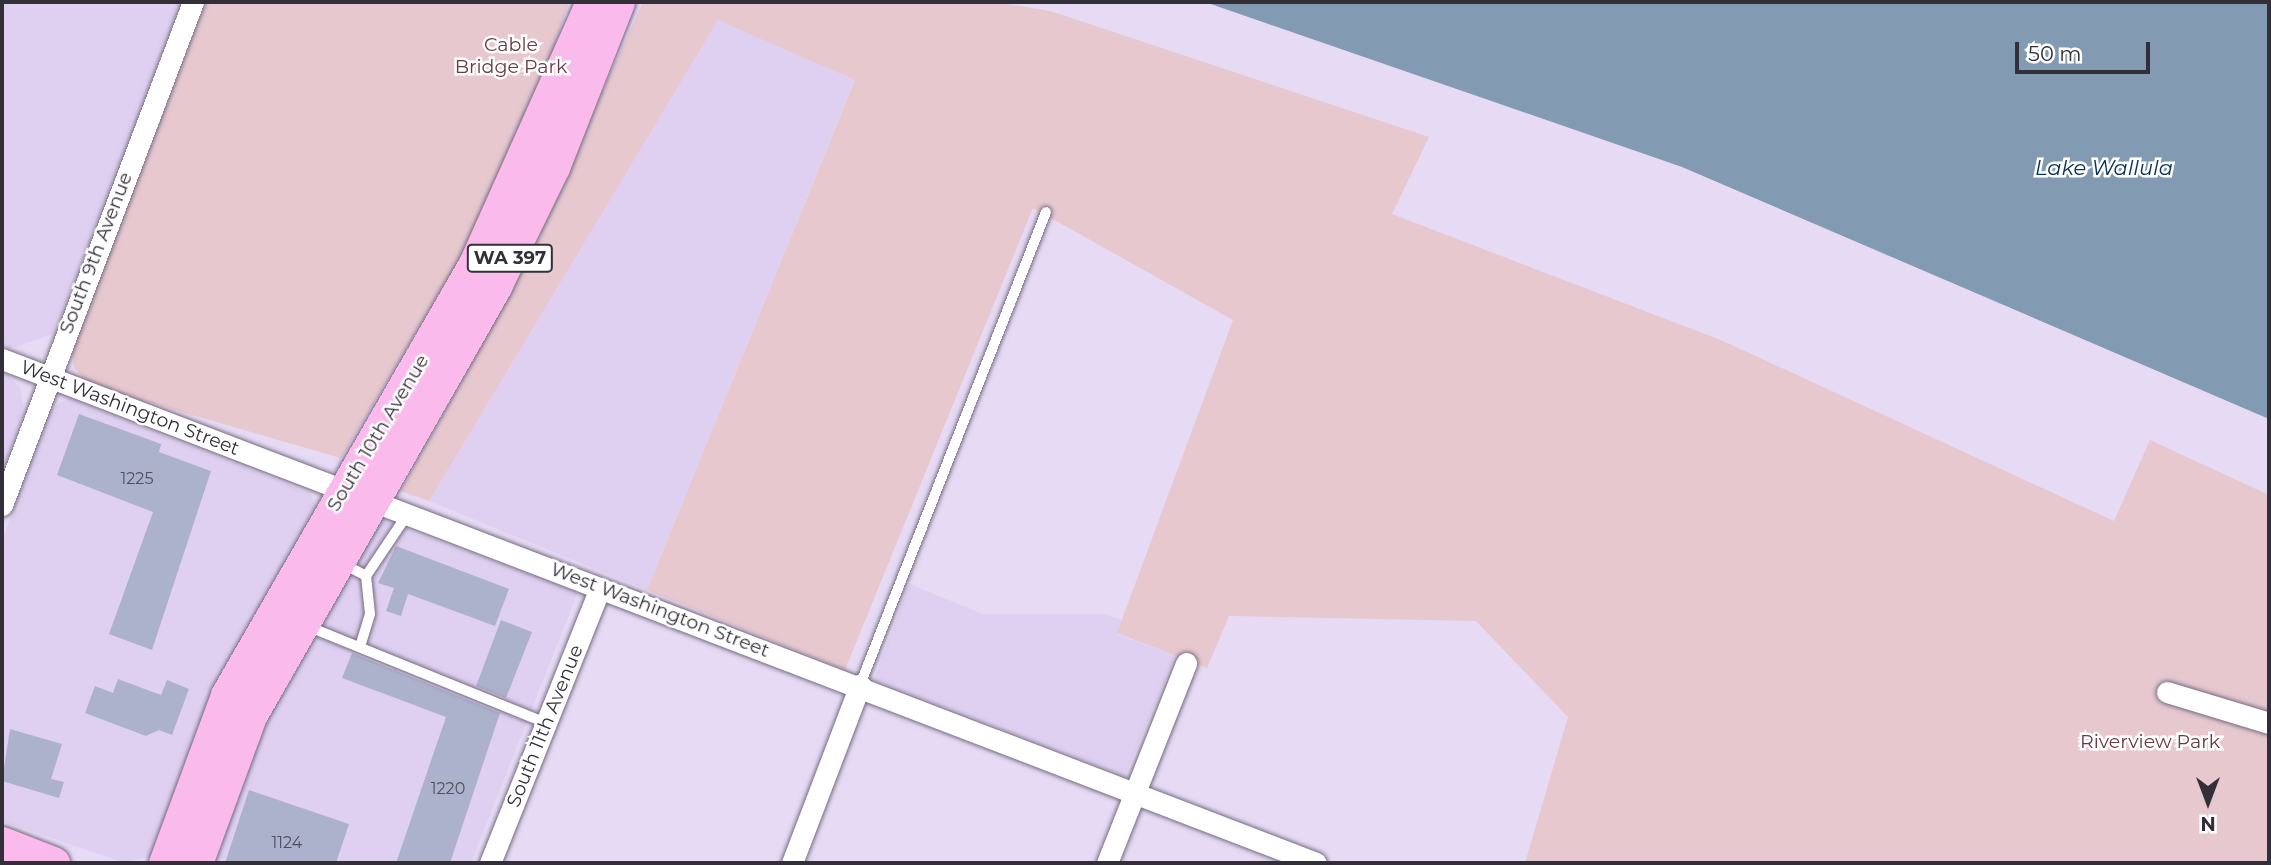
<!DOCTYPE html>
<style>
body{margin:0}
#map{position:relative;width:2271px;height:865px;overflow:hidden;background:#e6daf4;font-family:Montserrat,sans-serif}
div>[style]{position:absolute}
[style*='--x']{left:calc(var(--x)*1px);top:calc(var(--y)*1px);width:calc(var(--w)*1px);rotate:calc(var(--a)*1deg)}
.built>*{inset:0;background:#dfd0f1}
.green>*{inset:0;background:#e7c8cf}
.water>*{inset:0;background:#839bb2}
.building>*{inset:0;background:#adb2cc}
.roads{filter:drop-shadow(0 0 2px #766b82) drop-shadow(0 0 2px #766b82)}
.lane>*{height:10px;margin:-5px;padding:0 5px;transform-origin:5px;border-radius:5px;background:#fff}
.street>*{height:21px;margin:-10.5px;padding:0 10.5px;transform-origin:10.5px;border-radius:10.5px;background:#fff}
.primary>*{height:33px;margin:-16.5px;padding:0 16.5px;transform-origin:16.5px;border-radius:16.5px;background:#fabaec}
span{translate:-50% -50%;white-space:nowrap;text-align:center;line-height:1.15;-webkit-text-stroke:5px #fff;paint-order:stroke}
.number-label{font-size:16px;color:#52505e}
.number-label span{-webkit-text-stroke-width:0}
.shield-label span{padding:2px 5px;background:#fff;border:2px solid;border-radius:5px;-webkit-text-stroke-width:0}
.shield-label{font-size:18px;color:#332f39;font-weight:700}
.park-label{font-size:19px;color:#6b3846}
.street-label{font-size:19px;color:#332f39}
.water-label{font-size:21px;color:#0a3253;font-style:italic}
.frame{position:absolute;inset:0;border:4px solid #332f39;pointer-events:none}
.north{position:absolute;left:2173px;top:767px;width:70px;height:70px;-webkit-text-stroke:5px #fff;paint-order:stroke;rotate:180deg;font-size:19px;font-weight:700;line-height:28px;text-align:center;color:#332f39}
.north::after{content:'';display:block;margin:auto;width:24px;height:32px;background:#332f39;clip-path:polygon(50% 0,100% 100%,50% 72%,0 100%)}
.scale{position:absolute;left:2015px;top:42px;width:135px;height:32px;box-sizing:border-box;border:4px solid #332f39;border-top:0;padding-left:9px;font-size:21px;line-height:24px;white-space:nowrap;color:#332f39;-webkit-text-stroke:5px #fff;paint-order:stroke}
</style>
<div id="map">
<div class="built">
<i style="clip-path:polygon(2px 2px,182px 2px,53px 334px,9px 349px,2px 346px)"></i>
<i style="clip-path:polygon(717px 19px,855px 79px,647px 590px,429px 501px)"></i>
<i style="clip-path:polygon(2px 370px,20px 387px,24px 410px,2px 471px)"></i>
<i style="clip-path:polygon(68px 398px,310px 493px,318px 511px,181px 774px,150px 856px,125px 863px,2px 821px,2px 541px,51px 409px)"></i>
<i style="clip-path:polygon(377px 519px,578px 592px,471px 863px,210px 863px,250px 744px)"></i>
<i style="clip-path:polygon(909px 584px,983px 614px,1105px 614px,1122px 620px,1117px 634px,1175px 656px,1125px 776px,874px 680px)"></i>
</div>
<div class="green">
<i style="clip-path:polygon(206px 2px,569px 2px,542px 84px,466px 248px,341px 458px,133px 398px,86px 381px,74px 368px,72px 350px)"></i>
<i style="clip-path:polygon(643px 2px,996px 2px,1050px 11px,1429px 137px,1392px 214px,1723px 341px,2114px 521px,2150px 440px,2269px 495px,2269px 863px,1525px 863px,1568px 717px,1476px 621px,1229px 616px,1207px 668px,1117px 633px,1233px 320px,1033px 208px,845px 670px,647px 590px,855px 80px,718px 20px,429px 501px,401px 491px,513px 288px)"></i>
</div>
<div class="water">
<i style="clip-path:polygon(1205px 2px,2269px 2px,2269px 419px,1682px 167px)"></i>
</div>
<div class="building">
<i style="clip-path:polygon(79px 414px,161px 444px,159px 452px,211px 471px,152px 650px,109px 634px,153px 512px,57px 475px)"></i>
<i style="clip-path:polygon(396px 546px,509px 589px,495px 626px,408px 594px,401px 616px,386px 611px,394px 588px,378px 583px)"></i>
<i style="clip-path:polygon(501px 620px,532px 632px,506px 698px,476px 686px)"></i>
<i style="clip-path:polygon(352px 653px,500px 713px,450px 863px,396px 863px,446px 717px,342px 678px)"></i>
<i style="clip-path:polygon(118px 679px,161px 695px,167px 680px,189px 689px,172px 735px,159px 730px,146px 736px,85px 713px,95px 686px,113px 693px)"></i>
<i style="clip-path:polygon(10px 729px,62px 744px,51px 779px,64px 782px,59px 798px,2px 781px)"></i>
<i style="clip-path:polygon(249px 790px,349px 824px,336px 863px,225px 863px)"></i>
</div>
<div class="roads">
<div class="lane">
<i style="--x:340;--y:562;--w:30;--a:28"></i>
<i style="--x:366;--y:576;--w:38;--a:84"></i>
<i style="--x:370;--y:614;--w:34;--a:107"></i>
<i style="--x:366;--y:576;--w:73;--a:-56.1"></i>
<i style="--x:307;--y:626;--w:258;--a:22.1"></i>
<i style="--x:860;--y:685;--w:508;--a:-68.53"></i>
</div>
<div class="street">
<i style="--x:2;--y:359;--w:1407;--a:20.98"></i>
<i style="--x:2;--y:505;--w:538;--a:-69.21"></i>
<i style="--x:2167;--y:692;--w:107;--a:16.9"></i>
<i style="--x:490;--y:863;--w:296;--a:-68.2"></i>
<i style="--x:792;--y:863;--w:191;--a:-69.1"></i>
<i style="--x:1107;--y:863;--w:215;--a:-68.4"></i>
</div>
<div class="primary">
<i style="--x:2;--y:843;--w:55;--a:21.4"></i>
<i style="--x:165;--y:863;--w:179;--a:-69.7"></i>
<i style="--x:227;--y:695;--w:495;--a:-60.1"></i>
<i style="--x:474;--y:266;--w:289;--a:-65.9"></i>
<i style="--x:196;--y:863;--w:157;--a:-69.8"></i>
<i style="--x:250;--y:716;--w:497;--a:-60.3"></i>
<i style="--x:496;--y:284;--w:130;--a:-64"></i>
<i style="--x:553;--y:167;--w:177;--a:-68.5"></i>
</div>
</div>
<div class="number-label">
<span style="left:137px;top:479px">1225</span>
<span style="left:448px;top:789px">1220</span>
<span style="left:287px;top:843px">1124</span>
</div>
<div class="shield-label">
<span style="left:510px;top:258px">WA 397</span>
</div>
<div class="park-label">
<span style="left:511px;top:56px">Cable<br>Bridge Park</span>
<span style="left:2150px;top:742px">Riverview Park</span>
</div>
<div class="street-label">
<span style="left:96px;top:253px;rotate:-69deg">South 9th Avenue</span>
<span style="left:130px;top:408px;rotate:21deg">West Washington Street</span>
<span style="left:378px;top:433px;rotate:-59deg">South 10th Avenue</span>
<span style="left:660px;top:610px;rotate:21deg">West Washington Street</span>
<span style="left:545px;top:726px;rotate:-68deg">South 11th Avenue</span>
</div>
<div class="water-label">
<span style="left:2104px;top:168px">Lake Wallula</span>
</div>
<div class="frame"></div>
<div class="north">N</div>
<div class="scale">50 m</div>
</div>
